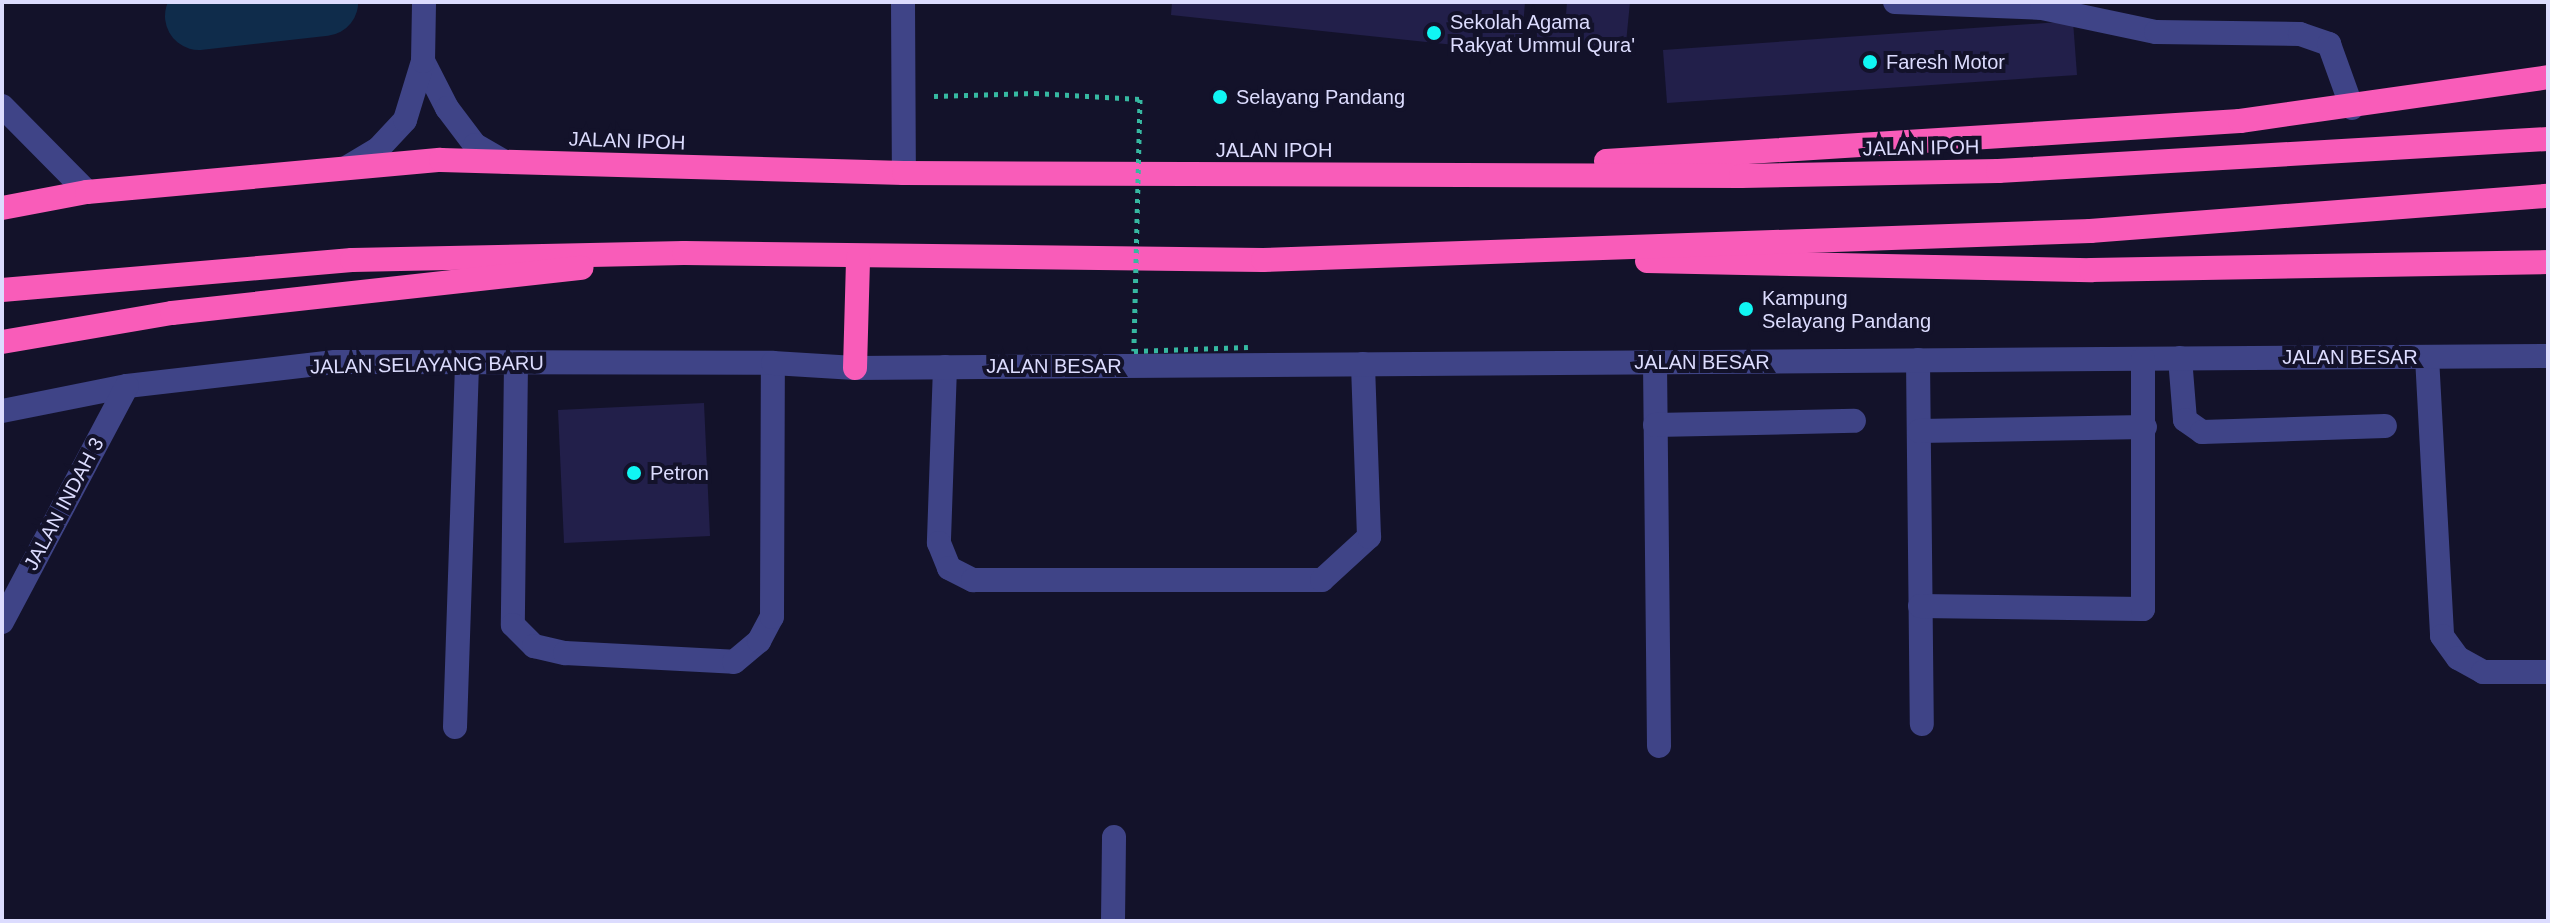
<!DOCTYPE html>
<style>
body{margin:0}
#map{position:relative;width:2550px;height:923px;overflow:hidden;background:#13122a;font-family:Helvetica,sans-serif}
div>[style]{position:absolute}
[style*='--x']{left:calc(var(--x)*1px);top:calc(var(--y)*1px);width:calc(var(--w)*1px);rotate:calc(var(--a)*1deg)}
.river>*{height:68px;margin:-34px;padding:0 34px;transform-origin:34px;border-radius:34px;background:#0f2c4b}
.building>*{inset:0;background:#221f4a}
.path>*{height:5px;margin-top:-2.5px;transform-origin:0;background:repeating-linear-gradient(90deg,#36b8a1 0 4px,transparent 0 10px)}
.minor>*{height:24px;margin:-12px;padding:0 12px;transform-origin:12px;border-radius:12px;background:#3f4487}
.highway>*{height:24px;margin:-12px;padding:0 12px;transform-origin:12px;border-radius:12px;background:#f95cb9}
.path-bridge>*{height:5px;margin-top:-2.5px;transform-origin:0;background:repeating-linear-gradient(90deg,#36b8a1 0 4px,transparent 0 10px)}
.dots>*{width:22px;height:22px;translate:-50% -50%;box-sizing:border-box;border:4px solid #13122a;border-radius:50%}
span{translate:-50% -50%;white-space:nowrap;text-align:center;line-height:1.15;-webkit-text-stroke:8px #13122a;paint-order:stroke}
.poi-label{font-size:20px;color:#dcdcfe}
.left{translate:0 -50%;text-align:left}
.street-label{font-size:20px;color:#dcdcfe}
.frame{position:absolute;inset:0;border:4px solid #dcdcfe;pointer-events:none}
</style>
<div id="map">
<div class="river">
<i style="--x:199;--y:16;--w:126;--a:-6.4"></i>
</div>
<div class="building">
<i style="clip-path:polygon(1172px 2px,1525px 2px,1521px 52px,1171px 15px)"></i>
<i style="clip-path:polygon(1567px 2px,1630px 2px,1626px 43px,1538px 50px,1536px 22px,1566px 15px)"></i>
<i style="clip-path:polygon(2073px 21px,2077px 75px,1667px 103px,1663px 50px)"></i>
<i style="clip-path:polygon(704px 403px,710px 536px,564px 543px,558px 410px)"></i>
</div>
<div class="path">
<i style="--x:934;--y:96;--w:101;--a:-1.7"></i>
</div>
<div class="minor">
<i style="--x:903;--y:2;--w:171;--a:89.7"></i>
<i style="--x:1895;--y:2;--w:147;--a:2.3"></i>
<i style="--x:2042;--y:8;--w:116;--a:11.9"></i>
<i style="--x:2156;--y:32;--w:144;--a:0.8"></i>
<i style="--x:2300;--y:34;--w:31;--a:19"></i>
<i style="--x:2329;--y:44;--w:68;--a:70.2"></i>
<i style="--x:423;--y:61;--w:53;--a:62.9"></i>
<i style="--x:447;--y:108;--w:46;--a:52.9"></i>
<i style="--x:475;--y:145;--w:34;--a:30"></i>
<i style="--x:2;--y:106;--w:121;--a:45.3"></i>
<i style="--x:346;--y:168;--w:39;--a:-31"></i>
<i style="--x:379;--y:148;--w:38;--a:-47"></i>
<i style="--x:405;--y:120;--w:62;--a:-73"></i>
<i style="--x:423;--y:61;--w:59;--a:-89"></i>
<i style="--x:2427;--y:357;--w:279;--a:86.9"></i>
<i style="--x:2442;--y:636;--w:27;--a:54"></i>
<i style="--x:2458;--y:658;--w:29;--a:29"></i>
<i style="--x:2483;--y:672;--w:65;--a:0"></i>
<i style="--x:2180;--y:358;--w:62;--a:85.4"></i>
<i style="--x:2185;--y:420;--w:21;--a:35"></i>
<i style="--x:2202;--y:432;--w:183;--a:-1.9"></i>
<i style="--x:1918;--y:360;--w:364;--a:89.4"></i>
<i style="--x:516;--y:363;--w:262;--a:90.7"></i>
<i style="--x:513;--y:625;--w:30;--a:45"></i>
<i style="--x:534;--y:646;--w:32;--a:13"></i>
<i style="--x:565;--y:653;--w:169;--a:3"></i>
<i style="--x:734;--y:662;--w:33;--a:-40"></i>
<i style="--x:759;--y:641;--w:27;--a:-62"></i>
<i style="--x:772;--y:617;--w:254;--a:-89.8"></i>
<i style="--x:1655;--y:363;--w:383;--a:89.4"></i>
<i style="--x:945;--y:367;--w:176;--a:92"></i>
<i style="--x:939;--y:543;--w:27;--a:68"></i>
<i style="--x:949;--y:568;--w:27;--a:27"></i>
<i style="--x:973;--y:580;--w:349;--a:0"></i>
<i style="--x:1322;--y:580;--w:64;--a:-42.5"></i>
<i style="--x:1369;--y:537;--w:173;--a:-92"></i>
<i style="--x:2;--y:411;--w:127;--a:-11.3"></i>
<i style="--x:127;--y:386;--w:209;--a:-6.6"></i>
<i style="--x:335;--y:362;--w:438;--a:0.1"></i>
<i style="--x:773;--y:363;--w:82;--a:3.5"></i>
<i style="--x:855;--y:368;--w:1693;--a:-0.41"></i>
<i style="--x:1655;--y:425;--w:199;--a:-1.2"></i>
<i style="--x:1919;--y:431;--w:226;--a:-1"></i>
<i style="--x:1920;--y:606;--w:223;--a:0.8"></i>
<i style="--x:2143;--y:609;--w:250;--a:-90"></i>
<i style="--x:2;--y:622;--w:267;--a:-62.1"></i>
<i style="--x:455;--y:727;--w:364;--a:-88.1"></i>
<i style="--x:1113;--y:921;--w:84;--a:-89.3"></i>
</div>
<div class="highway">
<i style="--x:1606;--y:161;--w:635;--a:-3.61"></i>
<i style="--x:2240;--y:121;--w:311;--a:-8.1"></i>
<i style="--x:2;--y:208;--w:86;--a:-10.7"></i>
<i style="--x:87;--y:192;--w:355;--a:-5.2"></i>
<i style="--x:441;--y:160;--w:463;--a:1.6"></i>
<i style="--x:904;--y:173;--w:837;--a:0.21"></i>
<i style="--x:1741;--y:176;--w:257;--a:-1.1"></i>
<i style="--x:1998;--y:171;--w:551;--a:-3.33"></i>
<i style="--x:1647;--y:261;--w:444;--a:1.2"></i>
<i style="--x:2091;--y:270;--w:457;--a:-1"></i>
<i style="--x:2;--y:290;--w:351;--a:-4.9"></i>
<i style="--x:352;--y:260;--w:332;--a:-1.2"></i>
<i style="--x:684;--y:253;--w:579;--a:0.69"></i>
<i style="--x:1263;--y:260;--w:828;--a:-2.01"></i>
<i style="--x:2090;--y:231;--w:459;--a:-4.4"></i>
<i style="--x:2;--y:342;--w:172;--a:-9.7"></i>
<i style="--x:172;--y:313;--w:412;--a:-6.3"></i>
<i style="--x:855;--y:368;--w:110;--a:-88.4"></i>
</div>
<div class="path-bridge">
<i style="--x:1035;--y:93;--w:105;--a:3.3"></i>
<i style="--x:1140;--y:99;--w:252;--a:91.4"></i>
<i style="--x:1134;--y:351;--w:114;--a:-2"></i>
</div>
<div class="dots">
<i style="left:1434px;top:33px;background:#10f6f3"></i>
<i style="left:1870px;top:62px;background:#10f6f3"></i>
<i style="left:1220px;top:97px;background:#10f6f3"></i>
<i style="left:1746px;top:309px;background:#10f6f3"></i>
<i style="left:634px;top:473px;background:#10f6f3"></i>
</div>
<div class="poi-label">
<span class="left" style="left:1450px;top:34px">Sekolah Agama<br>Rakyat Ummul Qura'</span>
<span class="left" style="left:1886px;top:62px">Faresh Motor</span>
<span class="left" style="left:1236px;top:97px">Selayang Pandang</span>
<span class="left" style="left:1762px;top:310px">Kampung<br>Selayang Pandang</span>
<span class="left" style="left:650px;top:473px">Petron</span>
</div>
<div class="street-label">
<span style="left:627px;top:141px;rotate:2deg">JALAN IPOH</span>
<span style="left:1921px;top:148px;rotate:-1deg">JALAN IPOH</span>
<span style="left:1274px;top:150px">JALAN IPOH</span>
<span style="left:2350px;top:357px">JALAN BESAR</span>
<span style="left:1702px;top:362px">JALAN BESAR</span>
<span style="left:427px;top:365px;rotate:-1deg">JALAN SELAYANG BARU</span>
<span style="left:1054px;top:366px">JALAN BESAR</span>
<span style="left:64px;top:504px;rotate:-62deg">JALAN INDAH 3</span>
</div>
<div class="frame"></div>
</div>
